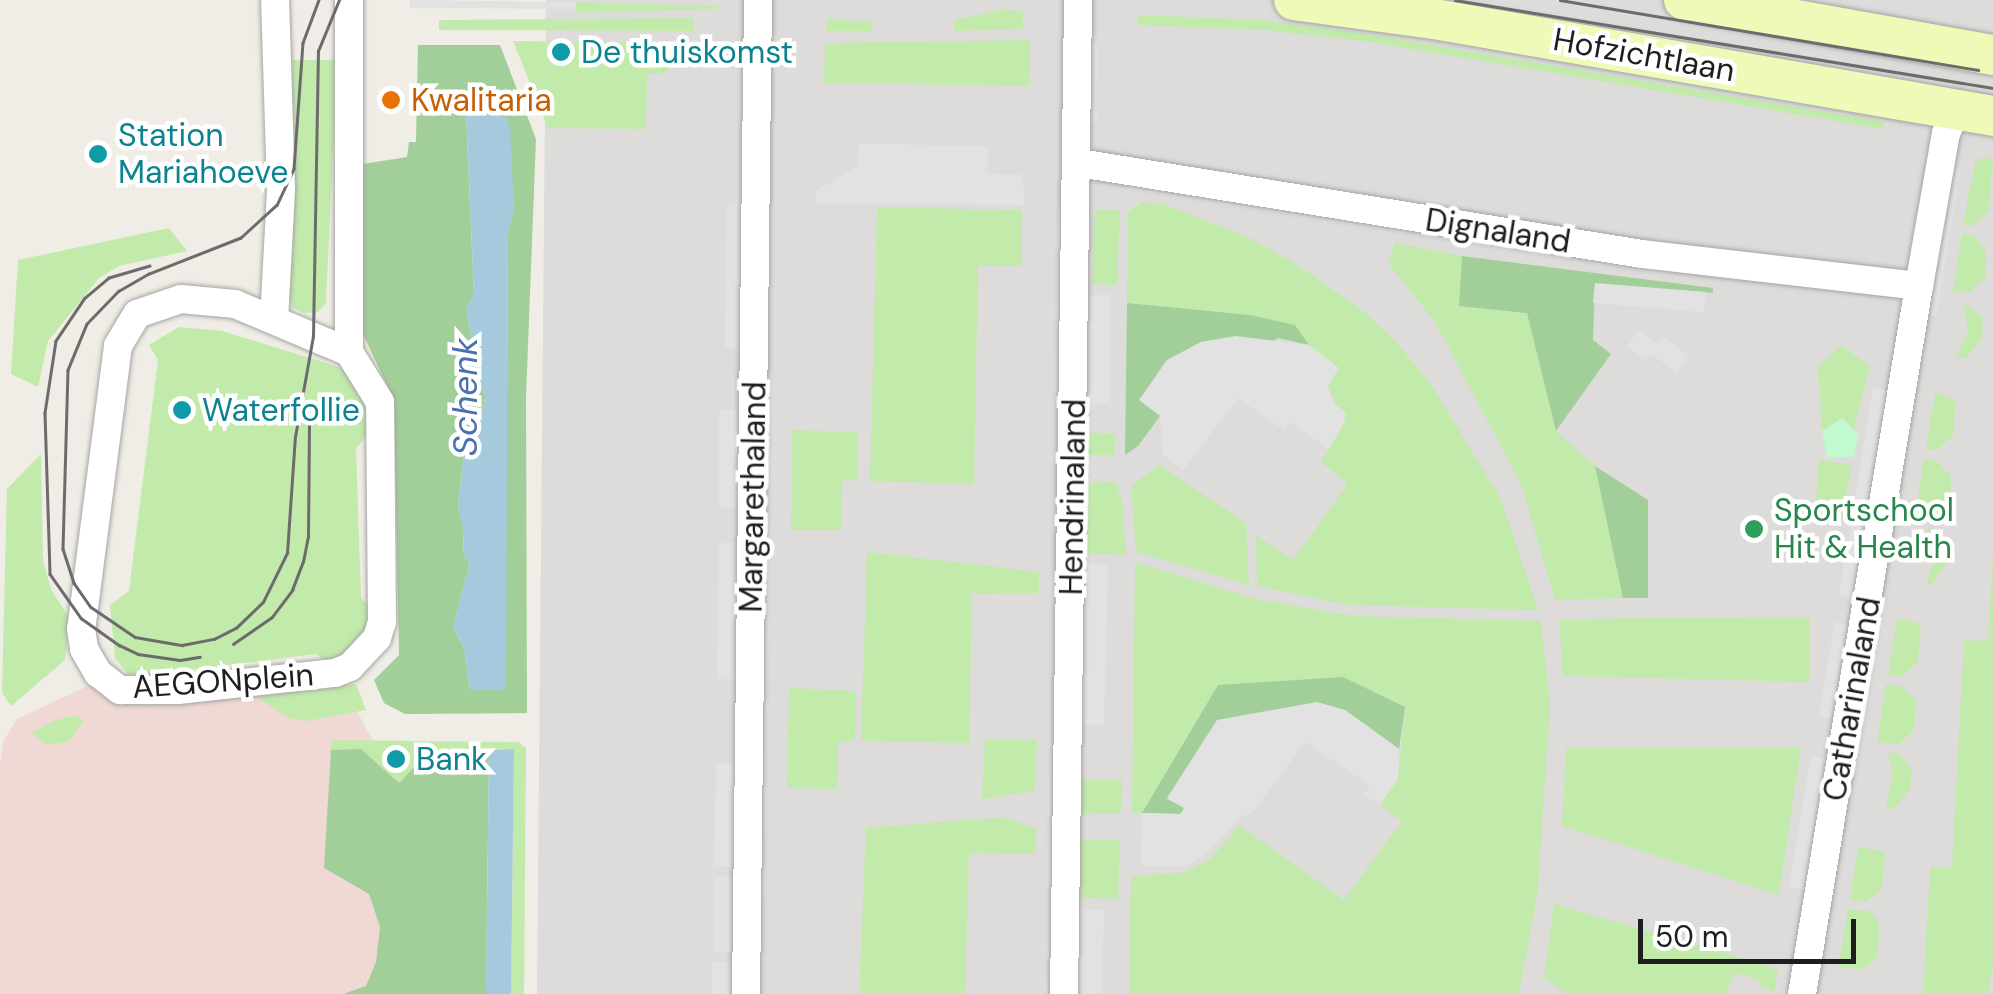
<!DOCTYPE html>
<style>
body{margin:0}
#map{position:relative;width:1993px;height:994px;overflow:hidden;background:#efede5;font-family:"DM Sans",sans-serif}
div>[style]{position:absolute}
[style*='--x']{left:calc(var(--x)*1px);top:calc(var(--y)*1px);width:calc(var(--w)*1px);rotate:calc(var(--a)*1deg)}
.residential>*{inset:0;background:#dddcdb}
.commercial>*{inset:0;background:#f0d8d4}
.grass>*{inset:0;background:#c2eaaa}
.forest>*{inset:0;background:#a2cf99}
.park>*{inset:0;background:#c1facd}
.parking>*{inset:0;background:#e2e2e2}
.water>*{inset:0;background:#a5c9dd}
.roads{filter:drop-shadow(0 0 2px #a5a5a5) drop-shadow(0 0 2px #a5a5a5)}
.street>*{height:28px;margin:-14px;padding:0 14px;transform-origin:14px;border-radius:14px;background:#fff}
.secondary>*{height:40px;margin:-20px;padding:0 20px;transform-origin:20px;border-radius:20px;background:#eefab8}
.tram>*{height:2.5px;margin:-1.25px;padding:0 1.25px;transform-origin:1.25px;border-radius:1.25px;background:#6c6c6c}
.dots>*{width:28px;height:28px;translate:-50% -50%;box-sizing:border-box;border:5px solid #fff;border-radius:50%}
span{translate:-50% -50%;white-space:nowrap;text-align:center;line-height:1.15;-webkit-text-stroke:9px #fff;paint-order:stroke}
.culture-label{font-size:32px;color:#0d838f}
.left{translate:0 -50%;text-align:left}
.street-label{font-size:32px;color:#1e1e1e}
.food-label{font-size:32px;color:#c56008}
.leisure-label{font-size:32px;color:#27864d}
.water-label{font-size:35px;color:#4a70af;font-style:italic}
.scale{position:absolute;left:1638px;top:919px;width:218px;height:45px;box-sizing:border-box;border:5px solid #1e1e1e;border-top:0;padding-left:12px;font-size:30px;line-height:35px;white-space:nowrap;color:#1e1e1e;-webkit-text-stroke:8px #fff;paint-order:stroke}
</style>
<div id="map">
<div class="residential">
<i style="clip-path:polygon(546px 0,1993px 0,1993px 994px,537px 994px)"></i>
</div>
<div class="commercial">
<i style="clip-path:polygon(340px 680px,386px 765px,385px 994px,0 994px,0 764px,3px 742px,17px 719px,98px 681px,118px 697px,143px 706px)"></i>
</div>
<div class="grass">
<i style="clip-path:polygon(576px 2px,718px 6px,717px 9px,576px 13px)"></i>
<i style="clip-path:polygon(1005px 9px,1023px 12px,1023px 29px,955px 31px,954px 20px)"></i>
<i style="clip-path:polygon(1138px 15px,1260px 20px,1368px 34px,1884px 122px,1883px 129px,1370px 42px,1265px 30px,1138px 25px)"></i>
<i style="clip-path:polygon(694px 18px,693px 31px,439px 30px,439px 20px)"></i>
<i style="clip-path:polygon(827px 18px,871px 22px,872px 31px,827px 31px)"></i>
<i style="clip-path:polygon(1030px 40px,1029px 86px,824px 83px,825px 43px)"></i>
<i style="clip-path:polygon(513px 41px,669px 43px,668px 73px,647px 74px,646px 129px,548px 128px)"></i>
<i style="clip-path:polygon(293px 60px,337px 60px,326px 303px,318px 312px,304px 313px,293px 308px,287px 293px)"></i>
<i style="clip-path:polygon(1984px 157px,1993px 160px,1988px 211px,1973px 226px,1963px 224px,1975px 162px)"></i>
<i style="clip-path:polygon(1142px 202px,1163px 204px,1250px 238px,1291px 261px,1361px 309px,1395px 341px,1431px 384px,1501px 499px,1538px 610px,1348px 605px,1257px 586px,1256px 535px,1293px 560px,1348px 484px,1321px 462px,1344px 423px,1328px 386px,1338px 368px,1309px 345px,1295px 325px,1250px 315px,1127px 303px,1128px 212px)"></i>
<i style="clip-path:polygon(877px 207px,1022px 210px,1022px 266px,978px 266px,974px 484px,870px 481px)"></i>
<i style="clip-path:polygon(1095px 210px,1120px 210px,1117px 285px,1092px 284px)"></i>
<i style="clip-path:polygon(169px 228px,187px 251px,119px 266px,99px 278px,48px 341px,38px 387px,11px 374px,18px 260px)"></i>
<i style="clip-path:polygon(1962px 234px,1974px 235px,1986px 252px,1985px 278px,1970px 292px,1953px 291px)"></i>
<i style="clip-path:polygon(1395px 243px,1462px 256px,1459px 306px,1527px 313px,1556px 431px,1595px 466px,1623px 598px,1555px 600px,1521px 484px,1435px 322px,1388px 263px)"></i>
<i style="clip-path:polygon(1963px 302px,1983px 318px,1982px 338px,1966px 358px,1956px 358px,1968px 331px)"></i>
<i style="clip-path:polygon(179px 327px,222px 331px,339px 367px,357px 382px,368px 418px,367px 435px,356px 448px,361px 598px,371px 609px,366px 633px,342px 657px,327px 662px,316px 654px,186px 670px,175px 680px,128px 674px,115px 658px,110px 605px,129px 591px,158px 360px,149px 345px)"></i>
<i style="clip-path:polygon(1842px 345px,1870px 367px,1854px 429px,1842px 418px,1822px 431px,1818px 367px)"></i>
<i style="clip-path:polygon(1935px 392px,1956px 400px,1953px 436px,1937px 450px,1926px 449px)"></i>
<i style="clip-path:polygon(792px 430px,857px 432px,857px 480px,842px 481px,841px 530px,791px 530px)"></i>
<i style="clip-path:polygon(1087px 433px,1115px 434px,1115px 455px,1087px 455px)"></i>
<i style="clip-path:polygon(41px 454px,43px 561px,51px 589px,70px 619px,65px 660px,11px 706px,2px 693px,7px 489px)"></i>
<i style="clip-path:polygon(1924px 459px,1937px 461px,1951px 476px,1950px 502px,1935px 518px,1915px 517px)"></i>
<i style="clip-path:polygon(1819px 460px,1852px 465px,1841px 523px,1814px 522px)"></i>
<i style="clip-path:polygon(1159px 465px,1246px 523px,1249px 585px,1136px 552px,1131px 486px)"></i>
<i style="clip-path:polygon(1116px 482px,1123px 505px,1126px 555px,1085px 553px,1086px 483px)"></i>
<i style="clip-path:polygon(1928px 528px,1934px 529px,1948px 544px,1947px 563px,1932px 584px,1926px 584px,1936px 555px)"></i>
<i style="clip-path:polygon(867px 552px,1039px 572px,1039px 593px,972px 594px,969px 743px,861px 741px)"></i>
<i style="clip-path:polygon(1993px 555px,1993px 963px,1988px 994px,1923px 994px,1930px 867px,1952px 867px,1964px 640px,1988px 641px)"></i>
<i style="clip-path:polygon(1135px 562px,1256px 599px,1354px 616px,1541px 621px,1550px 705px,1538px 890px,1519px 994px,1129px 994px,1131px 877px,1186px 872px,1210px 859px,1240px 826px,1344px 900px,1402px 821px,1380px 805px,1398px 779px,1405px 708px,1218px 685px,1142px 813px,1132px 812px)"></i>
<i style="clip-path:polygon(1809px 617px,1809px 682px,1563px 676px,1559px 619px)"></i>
<i style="clip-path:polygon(1897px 618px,1921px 624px,1918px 662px,1901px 677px,1888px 675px)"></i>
<i style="clip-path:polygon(356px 684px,366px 710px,307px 721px,289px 718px,256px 697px)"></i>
<i style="clip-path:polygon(1886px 684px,1901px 686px,1916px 700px,1914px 730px,1899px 744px,1877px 742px)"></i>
<i style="clip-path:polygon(789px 688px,856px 691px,855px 740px,838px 742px,837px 789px,787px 788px)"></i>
<i style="clip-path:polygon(77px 715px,83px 722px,68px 742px,47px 745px,32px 733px,53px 721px)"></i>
<i style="clip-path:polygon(985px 739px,1037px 740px,1035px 791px,982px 799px)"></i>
<i style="clip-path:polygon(332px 740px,518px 742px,526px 748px,524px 994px,511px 994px,514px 749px,430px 750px,399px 783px,361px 749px,331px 750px)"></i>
<i style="clip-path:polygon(1801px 747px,1779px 895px,1562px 826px,1566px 748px)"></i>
<i style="clip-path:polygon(1888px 753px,1899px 753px,1912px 769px,1910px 789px,1894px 809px,1886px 808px,1893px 773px)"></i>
<i style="clip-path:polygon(1080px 780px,1122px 780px,1121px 814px,1079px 813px)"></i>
<i style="clip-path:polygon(1005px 817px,1036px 829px,1036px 854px,969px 853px,965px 994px,859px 994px,866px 828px)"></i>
<i style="clip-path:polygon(1078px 839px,1120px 840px,1118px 899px,1076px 898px)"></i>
<i style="clip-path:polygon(1858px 847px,1885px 852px,1882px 889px,1866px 902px,1850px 900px)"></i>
<i style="clip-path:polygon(1554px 904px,1778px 969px,1774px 992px,1759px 987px,1761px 980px,1734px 973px,1726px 994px,1568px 994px,1544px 978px)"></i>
<i style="clip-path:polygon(1848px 910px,1871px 911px,1879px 924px,1878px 956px,1864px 969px,1838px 968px)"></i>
</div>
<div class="forest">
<i style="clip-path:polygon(evenodd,418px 45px,500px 45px,536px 139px,526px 397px,527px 713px,405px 714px,384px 703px,374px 680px,399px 655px,394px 400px,362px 332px,363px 164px,407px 157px,409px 142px,416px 142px,418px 45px,473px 102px,501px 105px,514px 207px,508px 230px,507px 393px,470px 690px,464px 648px,453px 628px,470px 563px,463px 554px,464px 529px,458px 507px,464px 454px,481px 421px,485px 398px,466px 309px,474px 294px,466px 113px,473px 102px)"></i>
<i style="clip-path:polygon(1462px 256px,1713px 288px,1713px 293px,1595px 284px,1593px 340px,1611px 354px,1556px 431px,1527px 313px,1459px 306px)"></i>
<i style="clip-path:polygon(1127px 303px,1250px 315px,1295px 325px,1309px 345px,1278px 338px,1160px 416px,1138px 446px,1125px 455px)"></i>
<i style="clip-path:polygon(1595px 466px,1648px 500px,1648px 598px,1623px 598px)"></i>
<i style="clip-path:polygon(1343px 677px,1405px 707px,1399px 749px,1345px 710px,1167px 799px,1185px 808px,1180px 814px,1142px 813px,1218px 685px)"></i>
<i style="clip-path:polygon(361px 749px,399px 783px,430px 750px,489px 750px,486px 994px,343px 994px,366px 986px,376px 962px,380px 927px,369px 894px,324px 868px,331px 750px)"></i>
</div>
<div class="park">
<i style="clip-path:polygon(1842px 418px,1859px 435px,1853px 457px,1827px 457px,1822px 431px)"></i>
</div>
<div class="parking">
<i style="clip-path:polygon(409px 0,576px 2px,576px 9px,410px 8px)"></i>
<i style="clip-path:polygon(1091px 42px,1098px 43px,1097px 122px,1090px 122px)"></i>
<i style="clip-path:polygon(859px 143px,988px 147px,987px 174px,1023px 175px,1024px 205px,816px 203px,816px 191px,858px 166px)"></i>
<i style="clip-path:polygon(1954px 167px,1961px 168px,1936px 316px,1928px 315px)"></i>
<i style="clip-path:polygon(1129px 182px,1667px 267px,1666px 275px,1128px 189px)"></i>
<i style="clip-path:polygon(727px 203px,750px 203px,748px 348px,725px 347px)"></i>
<i style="clip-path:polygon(1058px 203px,1066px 204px,1062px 401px,1054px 400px)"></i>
<i style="clip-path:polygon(1595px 283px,1706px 292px,1704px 312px,1593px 303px)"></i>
<i style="clip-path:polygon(1089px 295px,1111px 295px,1110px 403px,1088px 403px)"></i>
<i style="clip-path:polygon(1639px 330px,1657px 344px,1663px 336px,1689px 356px,1677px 372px,1651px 354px,1645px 360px,1627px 346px)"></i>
<i style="clip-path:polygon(1236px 336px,1309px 345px,1339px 368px,1328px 386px,1333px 403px,1346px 412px,1344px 423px,1329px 449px,1290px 422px,1284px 430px,1238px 398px,1183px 470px,1163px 455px,1160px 416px,1139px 400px,1167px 360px,1201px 342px)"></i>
<i style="clip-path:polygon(1873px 388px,1892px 391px,1858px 598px,1839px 595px)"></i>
<i style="clip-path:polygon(742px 410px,742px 508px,719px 508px,719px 411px)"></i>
<i style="clip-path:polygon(763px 535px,770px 536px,770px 558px,763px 994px,756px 994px)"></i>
<i style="clip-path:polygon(719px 543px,741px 543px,739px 679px,717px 679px)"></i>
<i style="clip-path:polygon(1084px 564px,1108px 565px,1104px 725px,1081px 725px)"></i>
<i style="clip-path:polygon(1835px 622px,1853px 625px,1837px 720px,1819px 717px)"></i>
<i style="clip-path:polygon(1317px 702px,1345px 710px,1399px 749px,1398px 779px,1380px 805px,1363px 795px,1370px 785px,1305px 742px,1252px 813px,1240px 817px,1208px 852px,1186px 867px,1141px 866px,1142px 813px,1181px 814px,1184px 808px,1167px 798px,1217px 720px)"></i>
<i style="clip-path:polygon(1049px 744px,1058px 744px,1053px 994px,1045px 994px)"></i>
<i style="clip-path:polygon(1811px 756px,1829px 759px,1807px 890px,1789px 887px)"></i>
<i style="clip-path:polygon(716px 763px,737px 763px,736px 866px,714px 867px)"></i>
<i style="clip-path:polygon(714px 877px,736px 877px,734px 953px,713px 952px)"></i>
<i style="clip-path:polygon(1079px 909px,1104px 910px,1102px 994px,1077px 994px)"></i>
<i style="clip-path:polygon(712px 962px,734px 962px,734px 994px,712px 994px)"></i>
</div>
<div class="water">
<i style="clip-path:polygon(473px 102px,501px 105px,510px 127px,514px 208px,508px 230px,506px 689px,470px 690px,464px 648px,453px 628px,470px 563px,463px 554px,464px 530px,458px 507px,464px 454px,481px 421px,485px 399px,466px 309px,474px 294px,466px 112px)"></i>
<i style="clip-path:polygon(514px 749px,511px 994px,486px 994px,489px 750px)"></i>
</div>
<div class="roads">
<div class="street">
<i style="--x:1079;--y:163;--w:570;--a:9.18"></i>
<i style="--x:1642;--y:254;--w:279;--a:6.6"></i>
<i style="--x:274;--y:320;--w:131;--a:-86.9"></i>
<i style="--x:281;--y:189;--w:189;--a:-91.8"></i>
<i style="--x:349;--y:352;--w:124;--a:-157.2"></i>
<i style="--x:235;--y:304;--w:54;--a:-174.7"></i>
<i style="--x:181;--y:299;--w:46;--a:161.2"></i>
<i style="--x:137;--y:314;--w:37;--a:121"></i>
<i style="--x:118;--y:346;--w:285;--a:97.4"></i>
<i style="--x:81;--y:629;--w:20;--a:81"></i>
<i style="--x:84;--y:649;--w:28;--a:60"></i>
<i style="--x:98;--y:673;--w:28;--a:38"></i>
<i style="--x:120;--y:690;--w:58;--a:0"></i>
<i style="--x:178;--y:690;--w:158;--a:-6.2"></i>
<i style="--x:335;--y:673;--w:16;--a:-22"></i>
<i style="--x:350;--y:667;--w:40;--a:-47"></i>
<i style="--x:377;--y:638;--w:17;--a:-73"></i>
<i style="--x:382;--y:622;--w:220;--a:-90.5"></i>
<i style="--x:380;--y:402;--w:59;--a:-121.8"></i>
<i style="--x:349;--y:352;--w:352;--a:-90"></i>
<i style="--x:746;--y:994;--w:994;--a:-89.31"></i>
<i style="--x:1064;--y:994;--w:994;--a:-89.19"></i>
<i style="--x:1802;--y:994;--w:718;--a:-80.62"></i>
<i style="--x:1919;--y:286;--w:155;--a:-80"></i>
<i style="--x:1946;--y:133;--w:25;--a:-64"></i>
</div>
<div class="secondary">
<i style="--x:1294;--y:0;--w:141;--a:7.7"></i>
<i style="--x:1434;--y:19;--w:567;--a:9.84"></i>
<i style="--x:1684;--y:0;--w:314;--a:10.1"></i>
</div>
</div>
<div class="tram">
<i style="--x:319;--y:0;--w:46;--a:110.4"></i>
<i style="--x:303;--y:43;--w:126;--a:94.1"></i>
<i style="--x:294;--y:169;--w:40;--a:115"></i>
<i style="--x:277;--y:205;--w:49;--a:137.5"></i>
<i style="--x:241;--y:238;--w:99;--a:158.6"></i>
<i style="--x:149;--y:274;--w:34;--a:150"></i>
<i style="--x:119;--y:291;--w:46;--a:134.1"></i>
<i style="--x:87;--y:324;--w:50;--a:112.4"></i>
<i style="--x:68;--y:370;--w:179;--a:91.6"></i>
<i style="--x:63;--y:549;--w:36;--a:72"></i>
<i style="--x:74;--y:583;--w:29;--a:55"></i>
<i style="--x:91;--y:607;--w:53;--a:34.3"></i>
<i style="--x:135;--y:637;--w:48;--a:9.7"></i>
<i style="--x:182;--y:645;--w:33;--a:-11"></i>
<i style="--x:214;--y:639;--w:25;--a:-27"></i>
<i style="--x:236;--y:628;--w:37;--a:-44"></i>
<i style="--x:263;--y:602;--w:55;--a:-63.9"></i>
<i style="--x:287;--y:553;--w:116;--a:-86.1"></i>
<i style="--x:295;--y:437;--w:103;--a:-79.9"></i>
<i style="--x:313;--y:336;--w:285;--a:-89"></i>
<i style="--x:318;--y:51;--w:55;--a:-67.6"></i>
<i style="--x:1455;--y:0;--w:545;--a:9.29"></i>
<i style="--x:1560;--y:0;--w:424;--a:9.5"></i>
<i style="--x:150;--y:266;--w:43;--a:163.7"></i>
<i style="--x:109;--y:278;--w:31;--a:140"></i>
<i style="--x:85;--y:298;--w:52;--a:124"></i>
<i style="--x:56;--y:341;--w:73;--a:98.7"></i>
<i style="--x:45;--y:413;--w:161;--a:88.2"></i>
<i style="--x:50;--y:574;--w:54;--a:54.8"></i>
<i style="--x:81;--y:618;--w:47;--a:35.4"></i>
<i style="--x:119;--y:645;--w:21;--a:25"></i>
<i style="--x:138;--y:654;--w:42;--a:8.1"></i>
<i style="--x:180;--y:660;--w:20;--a:-9"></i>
<i style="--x:233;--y:644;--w:47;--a:-34.7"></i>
<i style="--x:272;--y:617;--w:34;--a:-53"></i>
<i style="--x:292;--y:590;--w:30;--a:-69"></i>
<i style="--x:303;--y:562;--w:25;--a:-79"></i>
<i style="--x:308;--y:537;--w:113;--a:-89.5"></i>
</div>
<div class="dots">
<i style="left:561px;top:52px;background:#0f9aa8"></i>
<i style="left:391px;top:100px;background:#e8710a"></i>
<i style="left:98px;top:154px;background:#0f9aa8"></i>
<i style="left:182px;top:410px;background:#0f9aa8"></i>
<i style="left:1754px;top:529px;background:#2e9e5b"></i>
<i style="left:396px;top:759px;background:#0f9aa8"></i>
</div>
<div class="culture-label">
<span class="left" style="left:581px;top:52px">De thuiskomst</span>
<span class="left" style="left:118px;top:154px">Station<br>Mariahoeve</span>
<span class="left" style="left:202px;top:410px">Waterfollie</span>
<span class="left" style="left:416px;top:759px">Bank</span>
</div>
<div class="street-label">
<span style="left:1644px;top:55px;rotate:10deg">Hofzichtlaan</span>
<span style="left:1498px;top:231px;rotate:9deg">Dignaland</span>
<span style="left:753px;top:497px;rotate:-89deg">Margarethaland</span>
<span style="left:1073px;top:497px;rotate:-89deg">Hendrinaland</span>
<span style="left:223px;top:681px;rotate:-4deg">AEGONplein</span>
<span style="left:1852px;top:699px;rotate:-80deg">Catharinaland</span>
</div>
<div class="food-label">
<span class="left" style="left:411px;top:100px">Kwalitaria</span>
</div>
<div class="leisure-label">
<span class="left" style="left:1774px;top:529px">Sportschool<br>Hit &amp; Health</span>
</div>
<div class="water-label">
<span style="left:465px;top:397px;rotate:-90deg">Schenk</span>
</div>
<div class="scale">50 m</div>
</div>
